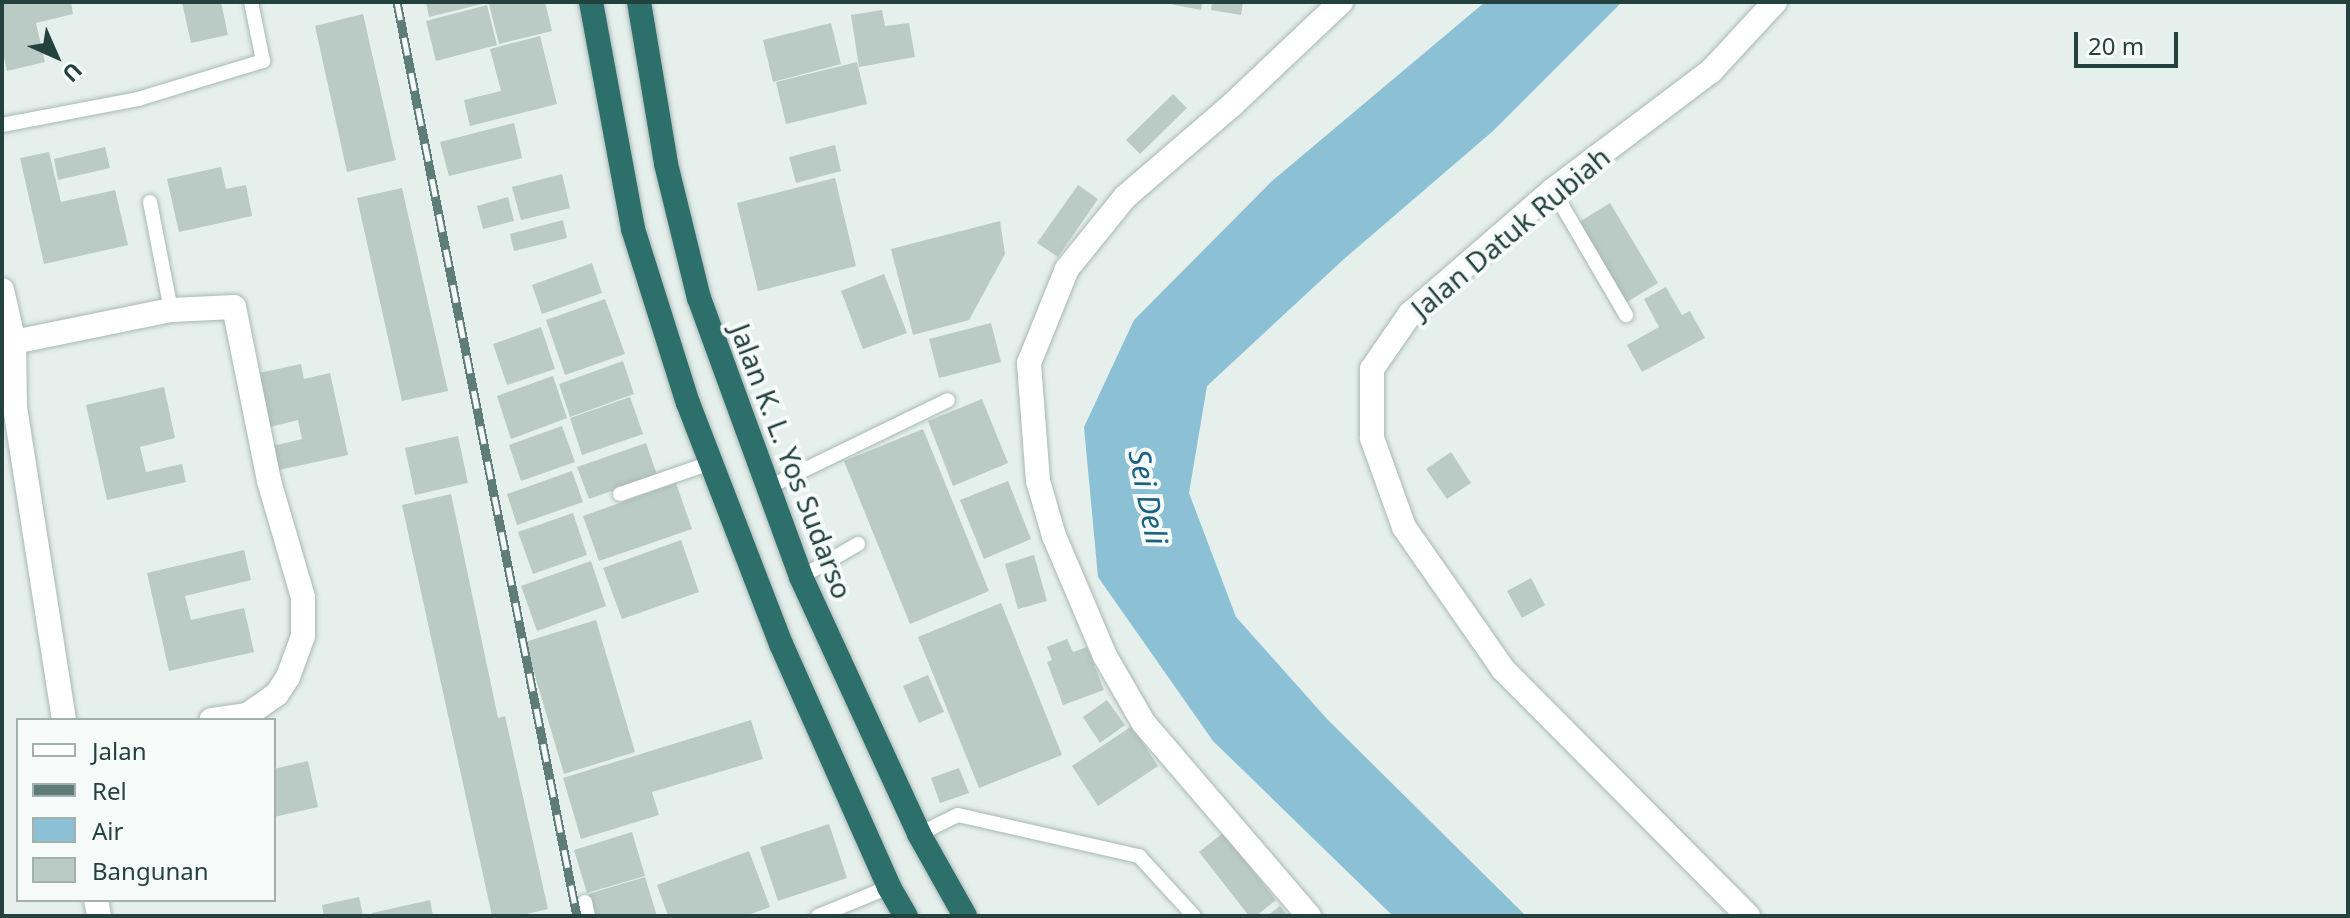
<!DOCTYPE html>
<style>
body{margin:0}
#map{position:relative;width:2350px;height:918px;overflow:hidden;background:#e5efec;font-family:"Noto Sans",sans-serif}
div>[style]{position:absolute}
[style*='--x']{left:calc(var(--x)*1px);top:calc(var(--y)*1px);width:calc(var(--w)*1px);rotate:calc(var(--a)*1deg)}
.water>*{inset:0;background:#8cc0d5}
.building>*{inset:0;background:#bacac5}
.roads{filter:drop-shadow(0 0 2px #a7b8b4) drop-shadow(0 0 2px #a7b8b4)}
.lane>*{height:14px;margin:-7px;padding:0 7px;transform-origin:7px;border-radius:7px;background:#fff}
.street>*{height:24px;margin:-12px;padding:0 12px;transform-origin:12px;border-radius:12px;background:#fff}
.highway>*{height:24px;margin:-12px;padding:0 12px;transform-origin:12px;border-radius:12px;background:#2d706b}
.rail>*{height:9px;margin-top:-4.5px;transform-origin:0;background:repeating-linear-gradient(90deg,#f6fbf9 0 18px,#5e7d79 0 36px);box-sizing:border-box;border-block:2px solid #5e7d79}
span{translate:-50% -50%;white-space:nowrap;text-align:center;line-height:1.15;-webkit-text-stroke:8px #f6fbf9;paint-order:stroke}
.street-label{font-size:28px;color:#23423e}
.water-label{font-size:30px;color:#1a6281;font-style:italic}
.frame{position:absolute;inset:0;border:4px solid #23423e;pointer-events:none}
.legend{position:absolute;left:16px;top:718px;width:260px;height:184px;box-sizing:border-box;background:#f6fbf9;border:2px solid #a2b1ae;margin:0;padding:10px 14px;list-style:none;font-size:24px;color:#23423e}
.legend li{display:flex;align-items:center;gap:16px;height:40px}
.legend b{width:40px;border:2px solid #a2b1ae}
.north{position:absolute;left:16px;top:16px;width:80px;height:80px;-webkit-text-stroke:6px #f6fbf9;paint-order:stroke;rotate:135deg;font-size:22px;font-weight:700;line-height:32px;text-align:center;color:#23423e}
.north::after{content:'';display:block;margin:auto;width:28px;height:36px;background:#23423e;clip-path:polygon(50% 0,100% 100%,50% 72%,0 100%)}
.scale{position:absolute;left:2074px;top:32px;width:104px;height:36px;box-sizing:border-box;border:4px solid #23423e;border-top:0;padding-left:10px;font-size:24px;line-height:28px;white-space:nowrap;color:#23423e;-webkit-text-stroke:6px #f6fbf9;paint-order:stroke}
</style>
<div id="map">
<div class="water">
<i style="clip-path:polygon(1485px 2px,1622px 2px,1493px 131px,1344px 259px,1207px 386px,1189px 493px,1236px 617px,1327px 719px,1526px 916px,1393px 916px,1213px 741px,1098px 577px,1084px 427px,1134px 320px,1272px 181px)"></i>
</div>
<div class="building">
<i style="clip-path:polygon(2px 2px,71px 2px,73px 14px,36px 23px,45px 62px,7px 71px,2px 47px)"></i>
<i style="clip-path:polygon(182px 2px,221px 2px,228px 35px,191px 43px)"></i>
<i style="clip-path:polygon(426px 2px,486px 2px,486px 3px,429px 17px)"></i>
<i style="clip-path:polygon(498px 2px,545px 2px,552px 31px,499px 44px,489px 4px)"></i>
<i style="clip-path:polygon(1160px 2px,1202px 2px,1201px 10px)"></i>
<i style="clip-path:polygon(1212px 2px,1243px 2px,1241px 15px,1211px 10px)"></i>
<i style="clip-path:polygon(487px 5px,497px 45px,436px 61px,426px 21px)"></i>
<i style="clip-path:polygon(882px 10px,885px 26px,909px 23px,915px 57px,859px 67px,851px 15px)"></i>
<i style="clip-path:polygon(363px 14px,396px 160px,347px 172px,315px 26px)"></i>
<i style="clip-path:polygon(831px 23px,841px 64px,773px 82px,763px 40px)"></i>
<i style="clip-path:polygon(540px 36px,557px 104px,470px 126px,464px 100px,501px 91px,490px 49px)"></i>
<i style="clip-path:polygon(857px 62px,867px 104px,786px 124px,776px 82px)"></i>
<i style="clip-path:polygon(1173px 94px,1187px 108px,1140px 154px,1126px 140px)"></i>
<i style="clip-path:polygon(514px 123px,522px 158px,449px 176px,440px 142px)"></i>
<i style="clip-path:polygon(835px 145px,841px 171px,796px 183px,789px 157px)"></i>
<i style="clip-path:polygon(105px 147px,110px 168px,58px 180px,54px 159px)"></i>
<i style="clip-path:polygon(49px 152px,61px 202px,115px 190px,128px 245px,44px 264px,20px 158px)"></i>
<i style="clip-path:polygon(221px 167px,226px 189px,246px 185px,252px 216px,179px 232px,167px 179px)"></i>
<i style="clip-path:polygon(562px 174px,570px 208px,521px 220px,512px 187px)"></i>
<i style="clip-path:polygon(835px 178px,856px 266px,758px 291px,737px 203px)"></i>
<i style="clip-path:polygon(1078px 185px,1098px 199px,1058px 257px,1037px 243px)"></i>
<i style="clip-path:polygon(402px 188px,448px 391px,402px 401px,357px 198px)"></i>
<i style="clip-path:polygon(508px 197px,514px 221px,483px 229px,477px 206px)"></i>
<i style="clip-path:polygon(1610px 203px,1658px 283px,1624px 304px,1576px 224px)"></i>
<i style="clip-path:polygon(563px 220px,567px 238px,514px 251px,510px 234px)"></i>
<i style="clip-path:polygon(1000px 221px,1005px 254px,969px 320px,913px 335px,891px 249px)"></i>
<i style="clip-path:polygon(592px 263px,602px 293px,542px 314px,532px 285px)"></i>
<i style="clip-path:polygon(884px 274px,907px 333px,863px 349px,841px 291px)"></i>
<i style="clip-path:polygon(1666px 287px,1682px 315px,1690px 311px,1705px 338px,1642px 372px,1627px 345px,1659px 327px,1644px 299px)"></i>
<i style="clip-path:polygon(605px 299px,625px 354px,565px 375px,546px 320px)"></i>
<i style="clip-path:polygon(991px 323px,1001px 362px,939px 378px,929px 339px)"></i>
<i style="clip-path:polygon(541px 327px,555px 369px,507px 385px,493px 344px)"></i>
<i style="clip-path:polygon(623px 361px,634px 394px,570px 417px,559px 384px)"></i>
<i style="clip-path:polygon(301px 364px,304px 379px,330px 373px,348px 455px,274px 471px,268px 447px,302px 439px,298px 420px,266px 428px,254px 374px)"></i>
<i style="clip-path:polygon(553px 376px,567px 418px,511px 439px,497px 396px)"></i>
<i style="clip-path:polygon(164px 387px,175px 438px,140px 447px,146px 472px,182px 464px,186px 482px,107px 500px,86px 405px)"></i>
<i style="clip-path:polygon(630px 397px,643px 434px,582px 455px,570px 418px)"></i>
<i style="clip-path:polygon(982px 399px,1008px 463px,953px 486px,928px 421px)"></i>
<i style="clip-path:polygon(562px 426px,575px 462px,521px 481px,509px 445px)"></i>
<i style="clip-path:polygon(923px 429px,989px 591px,910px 624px,844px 461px)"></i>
<i style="clip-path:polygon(458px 436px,468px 483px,415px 495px,405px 448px)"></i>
<i style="clip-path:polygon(646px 443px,657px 475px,589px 499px,577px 467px)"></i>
<i style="clip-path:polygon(1451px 452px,1471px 483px,1447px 499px,1426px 469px)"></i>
<i style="clip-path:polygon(572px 471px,583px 502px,517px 525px,507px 494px)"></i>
<i style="clip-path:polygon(1008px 481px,1031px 539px,984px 559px,960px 500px)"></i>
<i style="clip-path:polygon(676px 483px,692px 529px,599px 561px,583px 516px)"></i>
<i style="clip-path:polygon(451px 494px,498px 718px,505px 716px,548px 909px,518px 916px,492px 916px,402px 505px)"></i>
<i style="clip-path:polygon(573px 513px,587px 555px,533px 574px,518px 532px)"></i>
<i style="clip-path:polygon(681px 540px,699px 592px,622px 619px,603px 568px)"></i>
<i style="clip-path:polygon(244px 550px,251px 580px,185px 596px,191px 620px,244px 608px,254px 652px,169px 671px,147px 573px)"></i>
<i style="clip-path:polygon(1034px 555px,1047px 601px,1018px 609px,1005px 564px)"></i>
<i style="clip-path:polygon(591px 561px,606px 606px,537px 631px,521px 586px)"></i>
<i style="clip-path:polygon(1531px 578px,1545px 605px,1522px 618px,1507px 591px)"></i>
<i style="clip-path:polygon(1001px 603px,1062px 755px,979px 788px,918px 637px)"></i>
<i style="clip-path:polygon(596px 620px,635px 752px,564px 774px,525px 642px)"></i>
<i style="clip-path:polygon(1067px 639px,1073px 652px,1087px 647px,1104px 690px,1063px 705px,1047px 662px,1052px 660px,1047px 647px)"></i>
<i style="clip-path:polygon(928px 675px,944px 712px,919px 723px,903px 686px)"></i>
<i style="clip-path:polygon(1107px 700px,1125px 725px,1100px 743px,1083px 717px)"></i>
<i style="clip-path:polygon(751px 720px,763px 759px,652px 792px,659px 815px,581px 839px,563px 778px)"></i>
<i style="clip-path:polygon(1132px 726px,1158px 766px,1098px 806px,1072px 766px)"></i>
<i style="clip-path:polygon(308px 761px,318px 807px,274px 817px,274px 769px)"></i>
<i style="clip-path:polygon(959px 768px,969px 793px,940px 803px,931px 778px)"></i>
<i style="clip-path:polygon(829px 824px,847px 878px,778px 901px,760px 847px)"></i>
<i style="clip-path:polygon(632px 832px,645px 876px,587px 893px,574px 850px)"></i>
<i style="clip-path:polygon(1223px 833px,1276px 900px,1256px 916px,1249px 916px,1199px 852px)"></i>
<i style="clip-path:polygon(749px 851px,770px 907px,745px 916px,668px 916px,657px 885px)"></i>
<i style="clip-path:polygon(645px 877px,657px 916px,594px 916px,588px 894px)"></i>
<i style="clip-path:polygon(359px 897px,363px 916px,324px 916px,322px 905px)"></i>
<i style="clip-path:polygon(430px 900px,433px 916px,372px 916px,372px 913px)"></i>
<i style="clip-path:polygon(1280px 906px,1288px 916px,1267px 916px)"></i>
</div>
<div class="roads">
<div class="lane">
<i style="--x:2;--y:125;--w:138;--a:-10.8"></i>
<i style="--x:138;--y:99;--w:131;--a:-16.9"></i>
<i style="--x:263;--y:61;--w:60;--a:-101.5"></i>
<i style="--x:1553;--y:190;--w:145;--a:59.7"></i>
<i style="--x:150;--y:202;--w:110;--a:79"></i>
<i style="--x:767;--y:488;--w:201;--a:-25.9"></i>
<i style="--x:620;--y:494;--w:95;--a:-19"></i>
<i style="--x:801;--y:577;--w:66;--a:-30.1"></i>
<i style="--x:919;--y:834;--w:43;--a:-26"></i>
<i style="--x:958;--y:815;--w:186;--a:12.8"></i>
<i style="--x:1139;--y:856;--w:81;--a:47.5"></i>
<i style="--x:585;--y:902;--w:14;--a:78"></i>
<i style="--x:818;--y:916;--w:77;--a:-22.2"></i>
</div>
<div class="street">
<i style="--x:2;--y:290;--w:53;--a:77"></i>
<i style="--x:14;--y:342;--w:65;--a:89.1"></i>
<i style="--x:15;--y:407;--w:317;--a:81.1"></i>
<i style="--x:14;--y:342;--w:160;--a:-11.5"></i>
<i style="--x:171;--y:310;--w:63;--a:-2.7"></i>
<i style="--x:234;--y:307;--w:177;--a:78.6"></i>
<i style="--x:269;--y:481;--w:121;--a:73.7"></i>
<i style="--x:303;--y:597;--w:39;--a:90"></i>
<i style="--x:303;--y:636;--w:44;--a:110.1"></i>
<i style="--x:288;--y:677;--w:20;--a:123"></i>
<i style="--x:277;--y:694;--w:37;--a:145"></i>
<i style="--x:247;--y:715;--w:36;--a:172"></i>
<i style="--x:96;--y:900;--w:16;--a:79"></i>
<i style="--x:1309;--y:916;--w:255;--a:-130.6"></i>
<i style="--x:1143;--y:722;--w:76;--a:-119.9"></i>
<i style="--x:1105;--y:656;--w:130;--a:-113"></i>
<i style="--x:1054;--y:536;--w:57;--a:-106.2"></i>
<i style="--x:1038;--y:481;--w:118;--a:-94.4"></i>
<i style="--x:1029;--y:363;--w:101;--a:-68"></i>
<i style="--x:1067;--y:269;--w:92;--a:-51.1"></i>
<i style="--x:1125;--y:197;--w:141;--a:-40.7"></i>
<i style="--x:1232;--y:105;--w:150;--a:-43.4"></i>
<i style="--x:1748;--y:916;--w:348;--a:-134.8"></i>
<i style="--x:1503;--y:669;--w:173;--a:-124.9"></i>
<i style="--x:1404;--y:527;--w:95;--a:-109.8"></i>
<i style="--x:1372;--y:438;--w:69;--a:-90"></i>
<i style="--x:1372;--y:369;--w:67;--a:-55.4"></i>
<i style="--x:1410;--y:314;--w:189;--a:-40.9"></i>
<i style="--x:1553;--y:190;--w:198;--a:-37"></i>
<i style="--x:1711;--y:71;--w:94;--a:-47.2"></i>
</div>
<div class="highway">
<i style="--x:591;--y:2;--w:231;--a:79.5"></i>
<i style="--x:633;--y:229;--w:182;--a:72.5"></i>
<i style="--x:688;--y:403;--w:258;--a:68.9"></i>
<i style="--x:781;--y:644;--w:266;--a:66"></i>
<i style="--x:889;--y:887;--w:34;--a:60"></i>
<i style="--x:639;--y:2;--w:164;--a:80.5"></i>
<i style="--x:666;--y:164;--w:138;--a:76.2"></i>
<i style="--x:699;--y:298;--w:297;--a:69.9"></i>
<i style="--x:801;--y:577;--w:283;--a:65.3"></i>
<i style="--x:919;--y:834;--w:94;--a:60.7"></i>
</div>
</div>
<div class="rail">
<i style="--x:397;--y:2;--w:932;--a:78.86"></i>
</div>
<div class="street-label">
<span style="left:1510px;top:232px;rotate:-40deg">Jalan Datuk Rubiah</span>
<span style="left:792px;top:461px;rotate:69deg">Jalan K. L. Yos Sudarso</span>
</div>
<div class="water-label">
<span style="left:1148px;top:497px;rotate:79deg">Sei Deli</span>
</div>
<div class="frame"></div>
<ul class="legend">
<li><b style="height:10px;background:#fff"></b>Jalan</li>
<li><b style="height:10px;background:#5e7d79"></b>Rel</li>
<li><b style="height:22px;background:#8cc0d5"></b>Air</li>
<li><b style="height:22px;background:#bacac5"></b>Bangunan</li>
</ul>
<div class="north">U</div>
<div class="scale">20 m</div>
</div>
